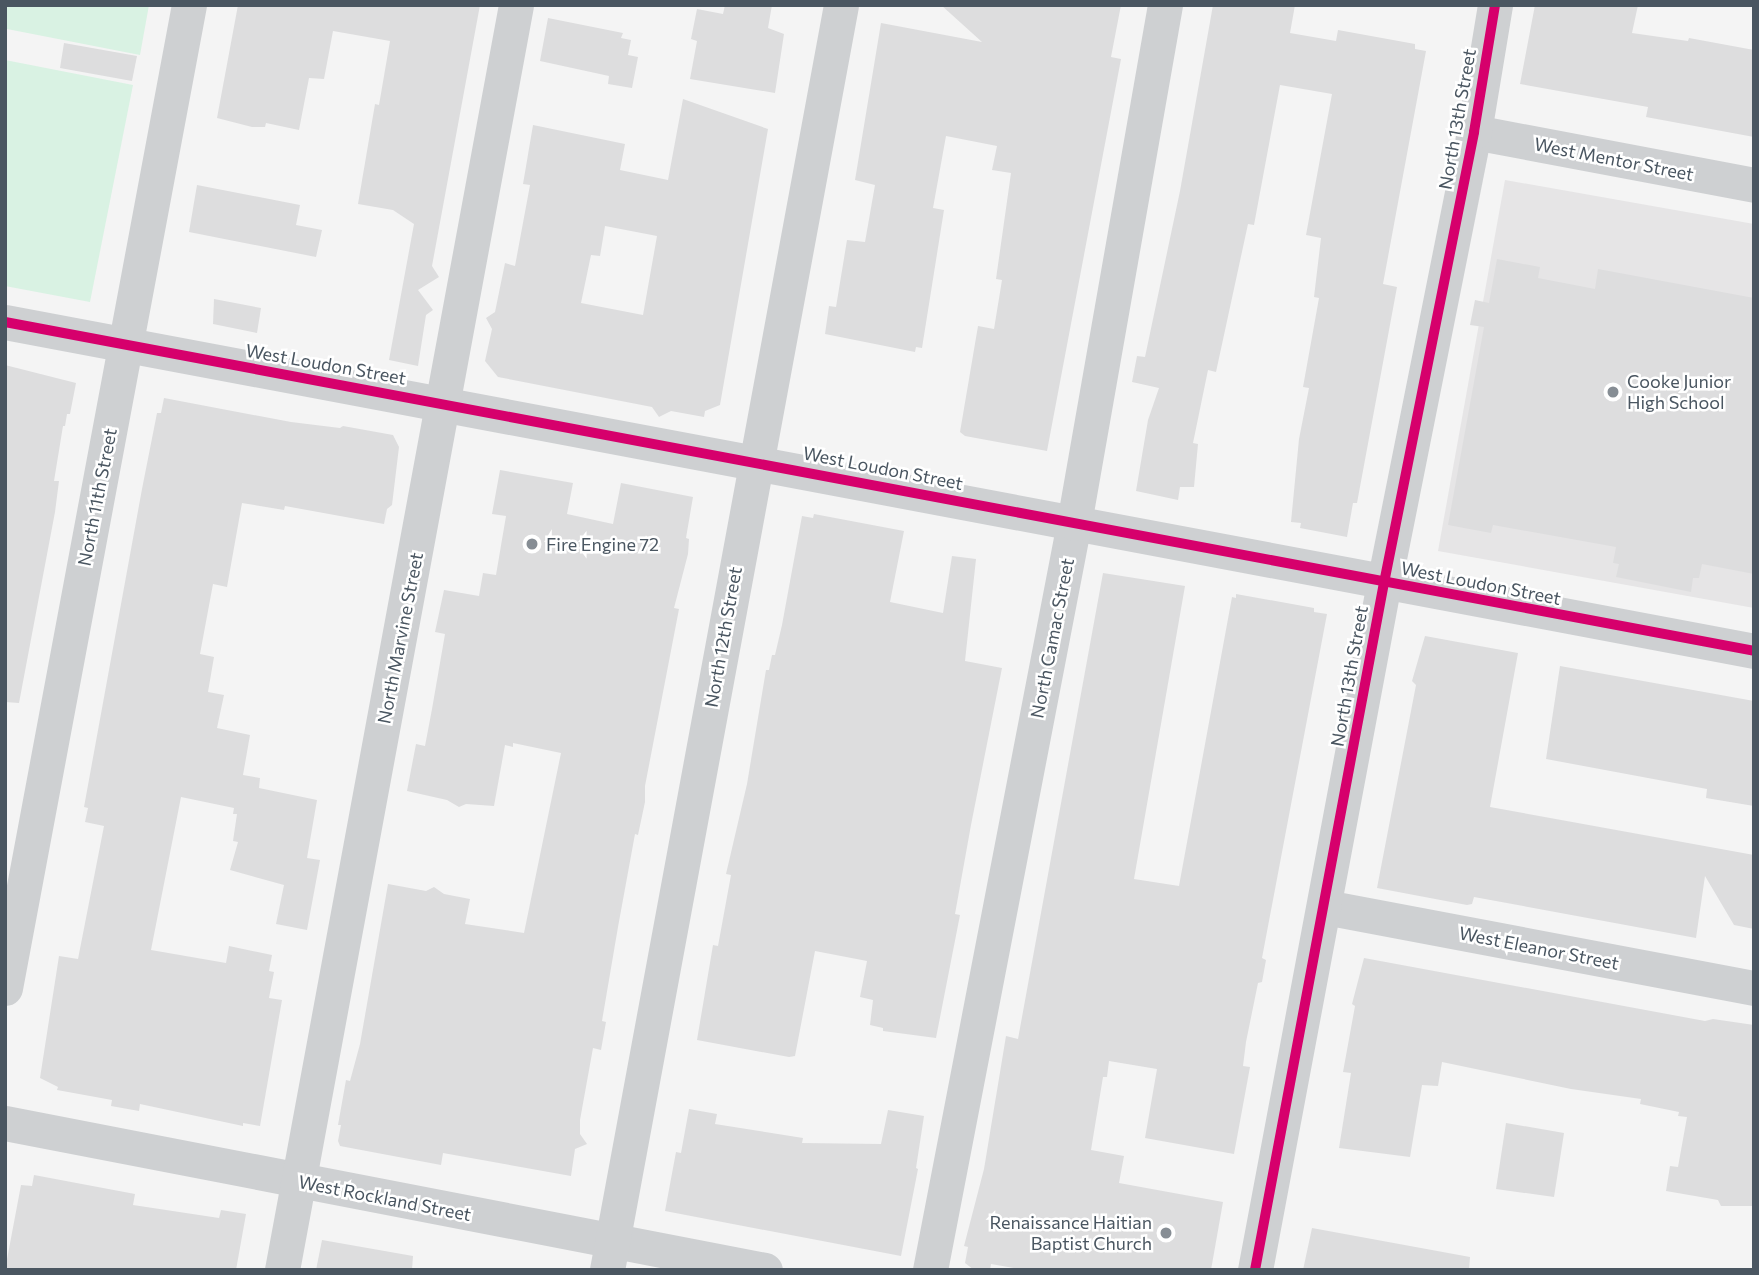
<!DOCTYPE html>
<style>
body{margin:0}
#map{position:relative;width:1759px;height:1275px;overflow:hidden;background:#f4f4f4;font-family:Commissioner,sans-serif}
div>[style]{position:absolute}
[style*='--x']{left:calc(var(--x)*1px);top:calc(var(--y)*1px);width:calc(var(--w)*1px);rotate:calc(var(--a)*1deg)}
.education>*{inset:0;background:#e6e5e6}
.green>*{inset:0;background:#d9f2e3}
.building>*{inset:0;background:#ddddde}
.street>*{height:35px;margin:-17.5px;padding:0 17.5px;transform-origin:17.5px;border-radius:17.5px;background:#ced0d2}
.cycleway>*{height:10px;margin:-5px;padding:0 5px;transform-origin:5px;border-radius:5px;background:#d6006c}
.dots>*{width:19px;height:19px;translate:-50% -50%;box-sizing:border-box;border:4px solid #fff;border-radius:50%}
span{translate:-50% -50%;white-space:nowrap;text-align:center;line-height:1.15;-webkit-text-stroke:5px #fff;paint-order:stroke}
.street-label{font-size:18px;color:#4a5661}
.poi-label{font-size:18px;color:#4a5661}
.left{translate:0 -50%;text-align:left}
.right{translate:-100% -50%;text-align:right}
.frame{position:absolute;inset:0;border:7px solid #4a5661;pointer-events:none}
</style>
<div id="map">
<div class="education">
<i style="clip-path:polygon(1505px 180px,1754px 224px,1754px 608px,1438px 551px)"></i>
</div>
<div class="green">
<i style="clip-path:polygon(5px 5px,149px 5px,140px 55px,7px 29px,5px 37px)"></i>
<i style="clip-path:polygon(5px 60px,133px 85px,90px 302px,5px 286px)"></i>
</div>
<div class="building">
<i style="clip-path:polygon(238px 5px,480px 5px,432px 266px,439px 277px,418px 290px,433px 310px,426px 315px,418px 366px,389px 360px,414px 224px,393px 210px,358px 204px,375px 104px,379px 105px,390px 41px,333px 31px,324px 79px,309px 78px,299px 130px,266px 123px,265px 127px,252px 127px,217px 118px)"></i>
<i style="clip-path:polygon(725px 5px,772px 5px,768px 28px,784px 34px,775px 93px,690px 79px,697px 41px,691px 39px,697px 9px,723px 14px)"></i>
<i style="clip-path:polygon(941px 5px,1121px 5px,1111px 57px,1121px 59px,1047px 451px,965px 436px,960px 432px,978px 326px,994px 329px,1002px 280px,996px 279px,1011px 173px,992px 170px,997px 146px,946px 136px,933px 208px,944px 210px,922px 348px,916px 347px,915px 352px,825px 334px,829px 306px,836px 307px,847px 240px,865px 242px,875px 185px,855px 180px,881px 23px,982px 42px)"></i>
<i style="clip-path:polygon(1213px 5px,1295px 5px,1290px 33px,1336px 41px,1338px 30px,1415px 44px,1415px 49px,1426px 51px,1383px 284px,1397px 287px,1357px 503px,1353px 503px,1347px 537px,1300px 528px,1301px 523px,1291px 522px,1299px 439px,1309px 388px,1303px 387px,1319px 298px,1314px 297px,1321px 238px,1306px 235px,1332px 94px,1280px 85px,1254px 225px,1248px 224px,1216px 372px,1208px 370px,1193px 443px,1198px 444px,1194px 487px,1180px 487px,1178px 500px,1136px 491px,1148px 420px,1159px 388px,1132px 382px,1137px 356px,1145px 357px,1180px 191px)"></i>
<i style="clip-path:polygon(1535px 5px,1638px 5px,1632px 33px,1688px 41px,1689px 38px,1754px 50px,1754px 137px,1646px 117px,1648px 107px,1520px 84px)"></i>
<i style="clip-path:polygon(548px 18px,623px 33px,621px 38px,631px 40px,628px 55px,638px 57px,632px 88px,608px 84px,609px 76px,540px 61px)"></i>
<i style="clip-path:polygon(64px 43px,137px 56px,132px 81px,60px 68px)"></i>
<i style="clip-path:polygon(evenodd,683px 99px,768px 129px,720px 405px,705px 411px,704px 417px,671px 411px,659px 417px,652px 407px,498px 377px,485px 361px,492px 329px,486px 318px,495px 312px,505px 263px,515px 266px,530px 185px,523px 184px,533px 125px,625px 144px,620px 170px,668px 180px,683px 99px,605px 226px,657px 236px,643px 315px,581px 303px,591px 255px,600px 256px,605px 226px)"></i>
<i style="clip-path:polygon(197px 185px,300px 205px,296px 225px,322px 230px,316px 257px,189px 232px)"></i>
<i style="clip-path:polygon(1497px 259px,1540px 267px,1538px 278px,1595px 289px,1598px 269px,1754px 298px,1754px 574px,1702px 564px,1699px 578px,1693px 578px,1691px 592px,1616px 577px,1619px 564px,1613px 563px,1616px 547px,1493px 525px,1491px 533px,1448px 525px,1484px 327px,1470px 325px,1475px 300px,1489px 303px)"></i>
<i style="clip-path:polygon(214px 299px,261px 308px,257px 333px,213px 324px)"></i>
<i style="clip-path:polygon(5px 365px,76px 383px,70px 414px,67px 414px,65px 426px,63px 426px,54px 481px,59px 481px,55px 512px,19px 703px,5px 702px)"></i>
<i style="clip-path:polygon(164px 398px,291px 422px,340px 428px,343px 426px,393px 435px,399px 447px,392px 505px,387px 509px,384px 524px,285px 506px,284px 510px,242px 503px,227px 587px,213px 584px,200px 654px,214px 657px,208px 692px,224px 695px,217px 728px,250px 735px,243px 775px,260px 778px,259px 788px,317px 800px,307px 858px,320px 860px,307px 930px,276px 924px,284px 885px,230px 870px,238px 842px,233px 841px,237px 814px,233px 814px,234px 808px,181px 797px,151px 950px,226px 963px,229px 946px,272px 955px,269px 971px,274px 972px,269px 998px,282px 1000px,260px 1126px,243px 1123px,243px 1126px,140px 1104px,139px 1111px,111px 1106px,112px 1100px,57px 1090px,58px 1087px,40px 1078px,59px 956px,78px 959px,104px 826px,85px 822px,88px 808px,84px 807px,142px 489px,157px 413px,161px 413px)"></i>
<i style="clip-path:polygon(500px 470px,573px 483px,567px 514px,613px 524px,621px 483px,693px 497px,686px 538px,689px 539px,688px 554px,674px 608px,679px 609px,645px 786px,645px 802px,638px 835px,635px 834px,618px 927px,602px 1021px,606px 1022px,601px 1050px,593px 1048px,580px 1120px,580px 1134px,587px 1144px,575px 1149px,571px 1176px,443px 1153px,441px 1165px,340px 1146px,338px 1141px,341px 1125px,338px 1125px,346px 1080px,350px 1081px,360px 1044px,388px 884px,426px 891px,434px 887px,444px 894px,470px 899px,465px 924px,524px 933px,561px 753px,513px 743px,513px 747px,505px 745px,494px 806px,466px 804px,459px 807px,447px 800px,407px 791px,416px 744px,425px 746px,432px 709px,445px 634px,435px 632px,444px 590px,479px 596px,483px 573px,496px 575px,506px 516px,492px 514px)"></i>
<i style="clip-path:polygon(814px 514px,904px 531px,890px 602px,943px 613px,952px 556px,976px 559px,965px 661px,1002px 668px,971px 825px,955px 914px,960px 915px,936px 1038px,883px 1031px,883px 1028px,870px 1025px,873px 1000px,860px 997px,867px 961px,815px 951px,795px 1056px,789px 1057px,697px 1040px,713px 945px,718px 946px,731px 875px,726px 874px,747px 784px,766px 670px,769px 670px,772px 655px,775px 655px,782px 625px,802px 516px,813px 518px)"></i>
<i style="clip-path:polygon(1103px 573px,1185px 586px,1134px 879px,1179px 886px,1232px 597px,1236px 598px,1236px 594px,1314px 608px,1314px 612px,1327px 614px,1262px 958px,1266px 960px,1262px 982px,1258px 983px,1246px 1042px,1243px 1066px,1250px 1067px,1234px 1154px,1145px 1138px,1157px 1069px,1109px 1061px,1107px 1077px,1103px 1077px,1091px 1150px,1124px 1156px,1119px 1183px,1223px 1202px,1211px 1270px,1025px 1270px,991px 1264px,990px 1270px,974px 1270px,965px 1263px,968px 1247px,964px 1246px,984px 1169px,1006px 1036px,1018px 1039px)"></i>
<i style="clip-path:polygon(1425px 636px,1518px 653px,1490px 807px,1754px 855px,1754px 929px,1734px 925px,1705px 876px,1696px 938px,1474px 897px,1472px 904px,1467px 905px,1377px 888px,1416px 685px,1412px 681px)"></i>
<i style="clip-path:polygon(1560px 666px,1754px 701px,1754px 806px,1706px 798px,1707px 789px,1546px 759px)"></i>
<i style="clip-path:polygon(1364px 958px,1705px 1021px,1713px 1019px,1754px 1025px,1754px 1206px,1721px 1206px,1718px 1200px,1666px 1191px,1670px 1166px,1678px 1167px,1687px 1117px,1678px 1116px,1679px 1112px,1640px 1104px,1641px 1099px,1571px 1089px,1442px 1062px,1438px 1086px,1422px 1085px,1410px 1157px,1339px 1148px,1351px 1073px,1343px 1072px,1355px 1006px,1352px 1004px)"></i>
<i style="clip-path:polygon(689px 1109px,717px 1114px,715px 1124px,803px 1138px,802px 1143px,881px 1144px,888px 1110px,924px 1116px,916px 1168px,918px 1169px,901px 1256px,665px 1211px,676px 1152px,681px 1153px)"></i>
<i style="clip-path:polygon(1506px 1123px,1564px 1133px,1554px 1197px,1496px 1189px)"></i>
<i style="clip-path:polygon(34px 1175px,135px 1194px,133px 1205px,219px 1218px,221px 1210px,246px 1214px,236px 1270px,5px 1270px,21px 1185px,32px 1186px)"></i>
<i style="clip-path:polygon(1312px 1228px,1470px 1257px,1469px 1270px,1303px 1270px)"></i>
<i style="clip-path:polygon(322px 1240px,413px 1256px,412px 1270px,316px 1270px)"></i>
</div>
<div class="street">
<i style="--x:1474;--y:132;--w:285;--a:10.7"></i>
<i style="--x:5;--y:322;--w:1780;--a:10.65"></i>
<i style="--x:1325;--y:907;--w:437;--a:10.7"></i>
<i style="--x:5;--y:988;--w:1000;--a:-79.4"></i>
<i style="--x:5;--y:1123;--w:774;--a:10.95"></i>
<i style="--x:282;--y:1270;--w:1286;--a:-79.52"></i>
<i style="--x:607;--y:1270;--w:1286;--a:-79.52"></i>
<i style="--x:930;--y:1270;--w:761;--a:-79.09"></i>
<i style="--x:1074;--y:523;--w:526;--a:-80.04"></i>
<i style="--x:1255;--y:1270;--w:699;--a:-79.37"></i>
<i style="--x:1384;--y:583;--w:460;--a:-78.7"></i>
<i style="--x:1474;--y:132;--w:129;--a:-80.6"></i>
</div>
<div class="cycleway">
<i style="--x:5;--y:322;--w:1780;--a:10.65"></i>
<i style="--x:1255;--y:1270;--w:699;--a:-79.37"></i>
<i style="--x:1384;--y:583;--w:460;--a:-78.7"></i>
<i style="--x:1474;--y:132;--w:129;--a:-80.6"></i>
</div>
<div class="dots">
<i style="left:1613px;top:392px;background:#868d94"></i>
<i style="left:532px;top:544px;background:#868d94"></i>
<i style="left:1166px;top:1233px;background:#868d94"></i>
</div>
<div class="street-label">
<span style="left:1457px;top:119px;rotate:-80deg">North 13th Street</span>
<span style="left:1614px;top:159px;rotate:11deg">West Mentor Street</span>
<span style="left:326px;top:364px;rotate:10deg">West Loudon Street</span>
<span style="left:883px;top:468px;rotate:11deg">West Loudon Street</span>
<span style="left:97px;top:497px;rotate:-79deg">North 11th Street</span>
<span style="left:1481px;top:583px;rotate:11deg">West Loudon Street</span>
<span style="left:723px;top:637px;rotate:-80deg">North 12th Street</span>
<span style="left:400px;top:638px;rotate:-79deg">North Marvine Street</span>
<span style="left:1052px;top:638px;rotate:-79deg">North Camac Street</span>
<span style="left:1349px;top:676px;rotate:-80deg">North 13th Street</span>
<span style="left:1539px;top:948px;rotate:11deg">West Eleanor Street</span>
<span style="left:385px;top:1198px;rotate:11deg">West Rockland Street</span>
</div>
<div class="poi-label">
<span class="left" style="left:1627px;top:392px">Cooke Junior<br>High School</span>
<span class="left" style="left:546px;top:544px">Fire Engine 72</span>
<span class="right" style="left:1152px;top:1233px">Renaissance Haitian<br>Baptist Church</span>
</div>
<div class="frame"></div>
</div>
